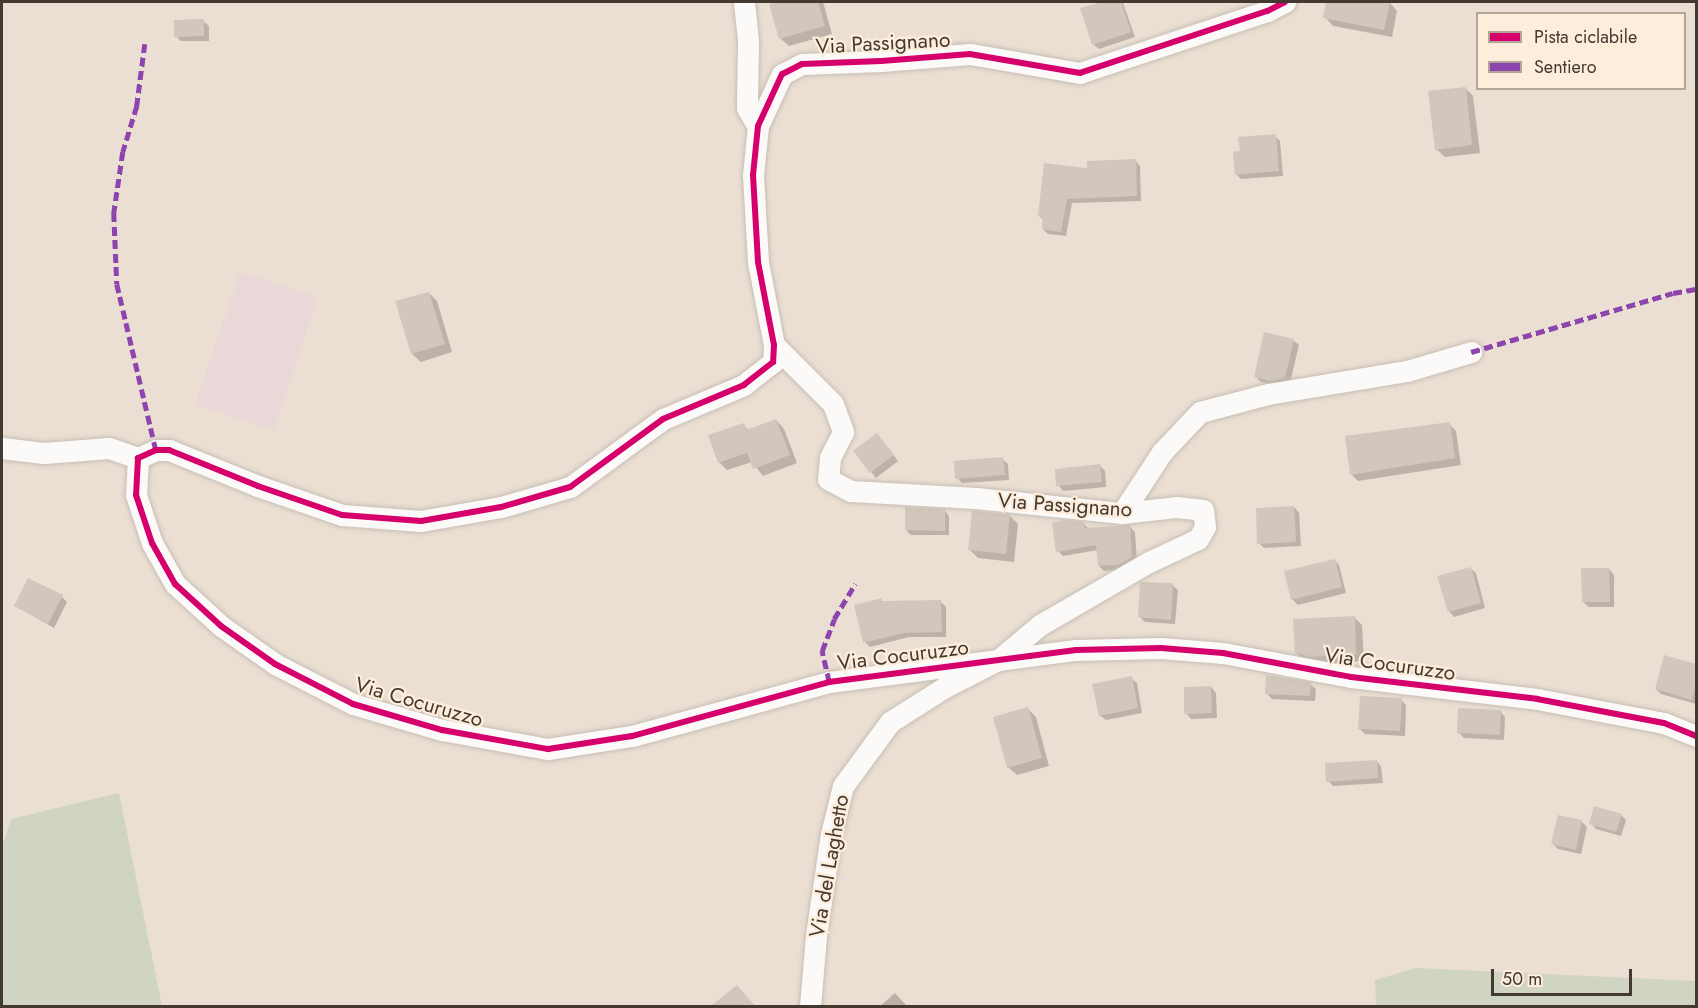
<!DOCTYPE html>
<style>
body{margin:0}
#map{position:relative;width:1698px;height:1008px;overflow:hidden;background:#ebdfd3;font-family:Jost,sans-serif}
div>[style]{position:absolute}
[style*='--x']{left:calc(var(--x)*1px);top:calc(var(--y)*1px);width:calc(var(--w)*1px);rotate:calc(var(--a)*1deg)}
.education>*{inset:0;background:#ead8d8}
.green>*{inset:0;background:#d0d4c2}
.shadow>*{inset:0;background:#0003}
.building>*{inset:0;background:#d1c7bc}
.roads{filter:drop-shadow(0 0 2px #c7beb4) drop-shadow(0 0 2px #c7beb4)}
.street>*{height:21px;margin:-10.5px;padding:0 10.5px;transform-origin:10.5px;border-radius:10.5px;background:#fcfaf8}
.quiet>*{height:4.5px;margin-top:-2.25px;transform-origin:0;background:repeating-linear-gradient(90deg,#8e44ad 0 9px,transparent 0 13.5px)}
.cycleway>*{height:6px;margin:-3px;padding:0 3px;transform-origin:3px;border-radius:3px;background:#d6006c}
span{translate:-50% -50%;white-space:nowrap;text-align:center;line-height:1.15;-webkit-text-stroke:4.5px #ffeddb;paint-order:stroke}
.street-label{font-size:21px;color:#423a31}
.frame{position:absolute;inset:0;border:3px solid #423a31;pointer-events:none}
.legend{position:absolute;left:1476px;top:12px;width:210px;height:78px;box-sizing:border-box;background:#ffeddb;border:2px solid #b3a597;margin:0;padding:8px 10px;list-style:none;font-size:18px;color:#423a31}
.legend li{display:flex;align-items:center;gap:12px;height:30px}
.legend b{width:30px;border:2px solid #b3a597}
.scale{position:absolute;left:1491px;top:969px;width:141px;height:27px;box-sizing:border-box;border:3px solid #423a31;border-top:0;padding-left:8px;font-size:18px;line-height:21px;white-space:nowrap;color:#423a31;-webkit-text-stroke:4px #ffeddb;paint-order:stroke}
</style>
<div id="map">
<div class="education">
<i style="clip-path:polygon(240px 272px,318px 297px,274px 430px,195px 405px)"></i>
</div>
<div class="green">
<i style="clip-path:polygon(119px 793px,162px 1006px,2px 1006px,2px 847px,11px 819px)"></i>
<i style="clip-path:polygon(1416px 968px,1696px 981px,1696px 1006px,1376px 1006px,1375px 980px)"></i>
</div>
<div class="shadow">
<i style="clip-path:polygon(783px 2px,823px 2px,832px 34px,789px 46px,780px 38px,771px 5px)"></i>
<i style="clip-path:polygon(1106px 2px,1123px 3px,1135px 37px,1099px 49px,1093px 44px,1082px 9px)"></i>
<i style="clip-path:polygon(1328px 2px,1389px 2px,1397px 11px,1392px 37px,1333px 26px,1325px 17px)"></i>
<i style="clip-path:polygon(203px 21px,209px 26px,209px 41px,181px 41px,176px 36px)"></i>
<i style="clip-path:polygon(1465px 88px,1473px 96px,1480px 153px,1445px 157px,1436px 149px)"></i>
<i style="clip-path:polygon(1275px 136px,1280px 141px,1283px 176px,1241px 179px,1236px 174px)"></i>
<i style="clip-path:polygon(1135px 160px,1140px 166px,1141px 201px,1072px 203px,1066px 236px,1048px 234px,1043px 229px,1044px 220px,1039px 216px,1089px 170px)"></i>
<i style="clip-path:polygon(429px 293px,437px 301px,452px 352px,421px 362px,412px 354px)"></i>
<i style="clip-path:polygon(1293px 340px,1299px 345px,1290px 383px,1276px 385px,1261px 382px,1256px 377px)"></i>
<i style="clip-path:polygon(776px 420px,784px 429px,797px 463px,763px 476px,752px 462px,727px 470px,719px 462px,743px 424px,749px 431px)"></i>
<i style="clip-path:polygon(1449px 424px,1456px 431px,1461px 465px,1358px 481px,1351px 474px)"></i>
<i style="clip-path:polygon(882px 440px,898px 461px,876px 478px,855px 452px)"></i>
<i style="clip-path:polygon(1002px 459px,1008px 464px,1009px 480px,962px 483px,957px 478px)"></i>
<i style="clip-path:polygon(1100px 466px,1105px 471px,1106px 487px,1063px 491px,1058px 485px)"></i>
<i style="clip-path:polygon(1294px 507px,1299px 513px,1301px 546px,1264px 548px,1259px 543px)"></i>
<i style="clip-path:polygon(944px 510px,949px 516px,949px 535px,911px 535px,906px 530px)"></i>
<i style="clip-path:polygon(1010px 516px,1018px 524px,1014px 562px,978px 558px,970px 550px)"></i>
<i style="clip-path:polygon(1083px 523px,1089px 529px,1129px 526px,1135px 532px,1137px 562px,1124px 569px,1104px 571px,1099px 566px,1098px 550px,1063px 556px,1058px 551px)"></i>
<i style="clip-path:polygon(1334px 560px,1339px 565px,1346px 593px,1298px 605px,1292px 599px)"></i>
<i style="clip-path:polygon(1470px 568px,1476px 573px,1485px 608px,1454px 617px,1449px 611px)"></i>
<i style="clip-path:polygon(1609px 569px,1614px 575px,1614px 607px,1589px 607px,1583px 602px)"></i>
<i style="clip-path:polygon(1172px 585px,1178px 590px,1175px 624px,1145px 622px,1140px 617px)"></i>
<i style="clip-path:polygon(62px 597px,67px 602px,54px 628px,15px 606px)"></i>
<i style="clip-path:polygon(881px 600px,884px 603px,941px 602px,946px 607px,946px 637px,909px 637px,870px 647px,865px 642px)"></i>
<i style="clip-path:polygon(1354px 617px,1362px 625px,1364px 661px,1321px 664px,1305px 661px,1296px 653px)"></i>
<i style="clip-path:polygon(1665px 657px,1696px 666px,1696px 704px,1661px 694px,1656px 689px)"></i>
<i style="clip-path:polygon(1131px 678px,1137px 683px,1142px 713px,1106px 720px,1100px 715px)"></i>
<i style="clip-path:polygon(1310px 684px,1316px 689px,1315px 701px,1272px 699px,1267px 694px)"></i>
<i style="clip-path:polygon(1211px 687px,1216px 693px,1217px 718px,1191px 719px,1186px 713px)"></i>
<i style="clip-path:polygon(1401px 700px,1406px 705px,1405px 736px,1365px 734px,1360px 729px)"></i>
<i style="clip-path:polygon(1028px 709px,1036px 717px,1049px 766px,1017px 775px,1008px 767px)"></i>
<i style="clip-path:polygon(1500px 711px,1505px 717px,1504px 740px,1464px 738px,1459px 733px)"></i>
<i style="clip-path:polygon(1376px 761px,1381px 766px,1383px 783px,1333px 786px,1328px 781px)"></i>
<i style="clip-path:polygon(1621px 815px,1626px 820px,1621px 836px,1596px 829px,1591px 823px)"></i>
<i style="clip-path:polygon(1559px 816px,1582px 822px,1587px 827px,1581px 854px,1558px 849px,1553px 844px)"></i>
<i style="clip-path:polygon(737px 987px,755px 1006px,713px 1006px)"></i>
<i style="clip-path:polygon(895px 993px,907px 1006px,880px 1006px)"></i>
</div>
<div class="building">
<i style="clip-path:polygon(778px 2px,818px 2px,825px 26px,779px 39px,769px 4px)"></i>
<i style="clip-path:polygon(1101px 2px,1121px 2px,1131px 32px,1092px 45px,1080px 8px)"></i>
<i style="clip-path:polygon(1326px 2px,1390px 2px,1384px 30px,1323px 18px)"></i>
<i style="clip-path:polygon(204px 19px,204px 36px,174px 37px,174px 20px)"></i>
<i style="clip-path:polygon(1466px 87px,1472px 145px,1435px 150px,1428px 91px)"></i>
<i style="clip-path:polygon(1276px 134px,1279px 171px,1235px 175px,1233px 152px,1240px 151px,1238px 137px)"></i>
<i style="clip-path:polygon(1136px 159px,1137px 196px,1067px 199px,1061px 232px,1042px 229px,1043px 217px,1038px 216px,1044px 163px,1087px 168px,1087px 161px)"></i>
<i style="clip-path:polygon(429px 292px,445px 344px,411px 354px,395px 301px)"></i>
<i style="clip-path:polygon(1264px 332px,1294px 339px,1285px 378px,1270px 381px,1254px 377px)"></i>
<i style="clip-path:polygon(776px 419px,790px 455px,753px 469px,747px 453px,718px 463px,708px 435px,744px 423px,746px 430px)"></i>
<i style="clip-path:polygon(1450px 422px,1455px 458px,1350px 475px,1345px 436px)"></i>
<i style="clip-path:polygon(877px 433px,894px 455px,870px 473px,853px 451px)"></i>
<i style="clip-path:polygon(1003px 457px,1005px 475px,955px 479px,954px 461px)"></i>
<i style="clip-path:polygon(1100px 464px,1102px 482px,1056px 486px,1055px 469px)"></i>
<i style="clip-path:polygon(1294px 506px,1296px 542px,1257px 544px,1256px 508px)"></i>
<i style="clip-path:polygon(905px 507px,945px 509px,945px 531px,905px 530px)"></i>
<i style="clip-path:polygon(972px 511px,1010px 514px,1006px 554px,968px 550px)"></i>
<i style="clip-path:polygon(1066px 520px,1084px 522px,1085px 528px,1130px 525px,1132px 557px,1118px 565px,1098px 566px,1096px 545px,1056px 552px,1052px 523px)"></i>
<i style="clip-path:polygon(1335px 559px,1342px 587px,1291px 600px,1284px 571px)"></i>
<i style="clip-path:polygon(1471px 567px,1481px 603px,1448px 612px,1437px 576px)"></i>
<i style="clip-path:polygon(1581px 568px,1609px 568px,1610px 602px,1582px 602px)"></i>
<i style="clip-path:polygon(28px 578px,63px 595px,48px 624px,14px 606px)"></i>
<i style="clip-path:polygon(1140px 582px,1173px 583px,1171px 620px,1138px 617px)"></i>
<i style="clip-path:polygon(882px 598px,882px 601px,941px 600px,942px 632px,903px 633px,863px 643px,854px 605px)"></i>
<i style="clip-path:polygon(1355px 616px,1356px 654px,1312px 657px,1295px 653px,1293px 619px)"></i>
<i style="clip-path:polygon(1664px 655px,1696px 664px,1696px 685px,1692px 700px,1655px 689px)"></i>
<i style="clip-path:polygon(1266px 675px,1311px 682px,1310px 696px,1265px 694px)"></i>
<i style="clip-path:polygon(1132px 676px,1138px 708px,1099px 716px,1092px 684px)"></i>
<i style="clip-path:polygon(1211px 686px,1212px 713px,1184px 714px,1184px 687px)"></i>
<i style="clip-path:polygon(1360px 696px,1402px 698px,1400px 731px,1358px 729px)"></i>
<i style="clip-path:polygon(1028px 707px,1042px 758px,1007px 768px,993px 717px)"></i>
<i style="clip-path:polygon(1458px 708px,1501px 710px,1500px 735px,1457px 733px)"></i>
<i style="clip-path:polygon(1377px 760px,1378px 778px,1326px 782px,1325px 763px)"></i>
<i style="clip-path:polygon(1594px 806px,1622px 814px,1616px 832px,1589px 824px)"></i>
<i style="clip-path:polygon(1558px 815px,1582px 820px,1576px 850px,1551px 844px)"></i>
<i style="clip-path:polygon(737px 985px,755px 1006px,711px 1006px)"></i>
</div>
<div class="roads">
<div class="street">
<i style="--x:744;--y:2;--w:39;--a:84"></i>
<i style="--x:748;--y:41;--w:67;--a:90.9"></i>
<i style="--x:747;--y:108;--w:21;--a:59"></i>
<i style="--x:1285;--y:2;--w:20;--a:153"></i>
<i style="--x:1267;--y:11;--w:197;--a:161.7"></i>
<i style="--x:1080;--y:73;--w:112;--a:-170.2"></i>
<i style="--x:970;--y:54;--w:89;--a:175.5"></i>
<i style="--x:881;--y:61;--w:79;--a:177.8"></i>
<i style="--x:802;--y:64;--w:22;--a:153"></i>
<i style="--x:782;--y:74;--w:57;--a:114.8"></i>
<i style="--x:758;--y:126;--w:49;--a:95.8"></i>
<i style="--x:753;--y:175;--w:87;--a:86.7"></i>
<i style="--x:758;--y:262;--w:85;--a:79.1"></i>
<i style="--x:774;--y:345;--w:17;--a:93"></i>
<i style="--x:773;--y:362;--w:37;--a:142"></i>
<i style="--x:744;--y:385;--w:88;--a:157.2"></i>
<i style="--x:663;--y:419;--w:115;--a:143.8"></i>
<i style="--x:570;--y:487;--w:72;--a:163.8"></i>
<i style="--x:501;--y:507;--w:81;--a:170.1"></i>
<i style="--x:421;--y:521;--w:79;--a:-175.7"></i>
<i style="--x:342;--y:515;--w:89;--a:-161"></i>
<i style="--x:258;--y:486;--w:96;--a:-158"></i>
<i style="--x:169;--y:450;--w:13;--a:180"></i>
<i style="--x:156;--y:450;--w:20;--a:156"></i>
<i style="--x:138;--y:458;--w:37;--a:93"></i>
<i style="--x:136;--y:495;--w:51;--a:71.6"></i>
<i style="--x:152;--y:543;--w:47;--a:60.7"></i>
<i style="--x:175;--y:584;--w:62;--a:42.4"></i>
<i style="--x:221;--y:626;--w:66;--a:35.1"></i>
<i style="--x:275;--y:664;--w:88;--a:27.1"></i>
<i style="--x:353;--y:704;--w:93;--a:16.3"></i>
<i style="--x:442;--y:730;--w:108;--a:10.2"></i>
<i style="--x:548;--y:749;--w:85;--a:-8.8"></i>
<i style="--x:632;--y:736;--w:204;--a:-15.3"></i>
<i style="--x:829;--y:682;--w:249;--a:-7.4"></i>
<i style="--x:1076;--y:650;--w:85;--a:-1.3"></i>
<i style="--x:1161;--y:648;--w:62;--a:4.6"></i>
<i style="--x:1223;--y:653;--w:130;--a:10.6"></i>
<i style="--x:1351;--y:677;--w:187;--a:6.7"></i>
<i style="--x:1537;--y:699;--w:129;--a:10.7"></i>
<i style="--x:1664;--y:723;--w:35;--a:22"></i>
<i style="--x:774;--y:345;--w:83;--a:45"></i>
<i style="--x:833;--y:404;--w:30;--a:70"></i>
<i style="--x:843;--y:432;--w:29;--a:117"></i>
<i style="--x:830;--y:458;--w:21;--a:95"></i>
<i style="--x:828;--y:479;--w:26;--a:28"></i>
<i style="--x:851;--y:491;--w:125;--a:3.2"></i>
<i style="--x:976;--y:498;--w:147;--a:5.9"></i>
<i style="--x:1122;--y:513;--w:54;--a:-6.3"></i>
<i style="--x:1176;--y:507;--w:27;--a:6"></i>
<i style="--x:1203;--y:510;--w:17;--a:83"></i>
<i style="--x:1205;--y:527;--w:14;--a:120"></i>
<i style="--x:1198;--y:539;--w:56;--a:154.8"></i>
<i style="--x:1147;--y:563;--w:124;--a:149.9"></i>
<i style="--x:1040;--y:625;--w:55;--a:140.2"></i>
<i style="--x:998;--y:660;--w:59;--a:153"></i>
<i style="--x:945;--y:687;--w:65;--a:147.5"></i>
<i style="--x:890;--y:722;--w:79;--a:126.3"></i>
<i style="--x:843;--y:786;--w:49;--a:104"></i>
<i style="--x:831;--y:834;--w:103;--a:98.4"></i>
<i style="--x:816;--y:936;--w:70;--a:94.9"></i>
<i style="--x:2;--y:448;--w:42;--a:6.8"></i>
<i style="--x:44;--y:453;--w:65;--a:-4.4"></i>
<i style="--x:109;--y:448;--w:31;--a:19"></i>
<i style="--x:1122;--y:513;--w:73;--a:-56.7"></i>
<i style="--x:1162;--y:452;--w:55;--a:-46.5"></i>
<i style="--x:1200;--y:412;--w:70;--a:-14.8"></i>
<i style="--x:1268;--y:394;--w:141;--a:-9.4"></i>
<i style="--x:1407;--y:371;--w:67;--a:-16.5"></i>
</div>
</div>
<div class="quiet">
<i style="--x:145;--y:44;--w:63;--a:97.4"></i>
<i style="--x:137;--y:106;--w:48;--a:106.9"></i>
<i style="--x:123;--y:152;--w:62;--a:98.4"></i>
<i style="--x:114;--y:213;--w:71;--a:87.6"></i>
<i style="--x:117;--y:284;--w:171;--a:76.8"></i>
<i style="--x:1471;--y:352;--w:210;--a:-16.3"></i>
<i style="--x:1673;--y:293;--w:23;--a:-10"></i>
<i style="--x:829;--y:682;--w:32;--a:-103"></i>
<i style="--x:822;--y:651;--w:34;--a:-69"></i>
<i style="--x:834;--y:619;--w:41;--a:-59"></i>
</div>
<div class="cycleway">
<i style="--x:1285;--y:2;--w:20;--a:153"></i>
<i style="--x:1267;--y:11;--w:197;--a:161.7"></i>
<i style="--x:1080;--y:73;--w:112;--a:-170.2"></i>
<i style="--x:970;--y:54;--w:89;--a:175.5"></i>
<i style="--x:881;--y:61;--w:79;--a:177.8"></i>
<i style="--x:802;--y:64;--w:22;--a:153"></i>
<i style="--x:782;--y:74;--w:57;--a:114.8"></i>
<i style="--x:758;--y:126;--w:49;--a:95.8"></i>
<i style="--x:753;--y:175;--w:87;--a:86.7"></i>
<i style="--x:758;--y:262;--w:85;--a:79.1"></i>
<i style="--x:774;--y:345;--w:17;--a:93"></i>
<i style="--x:773;--y:362;--w:37;--a:142"></i>
<i style="--x:744;--y:385;--w:88;--a:157.2"></i>
<i style="--x:663;--y:419;--w:115;--a:143.8"></i>
<i style="--x:570;--y:487;--w:72;--a:163.8"></i>
<i style="--x:501;--y:507;--w:81;--a:170.1"></i>
<i style="--x:421;--y:521;--w:79;--a:-175.7"></i>
<i style="--x:342;--y:515;--w:89;--a:-161"></i>
<i style="--x:258;--y:486;--w:96;--a:-158"></i>
<i style="--x:169;--y:450;--w:13;--a:180"></i>
<i style="--x:156;--y:450;--w:20;--a:156"></i>
<i style="--x:138;--y:458;--w:37;--a:93"></i>
<i style="--x:136;--y:495;--w:51;--a:71.6"></i>
<i style="--x:152;--y:543;--w:47;--a:60.7"></i>
<i style="--x:175;--y:584;--w:62;--a:42.4"></i>
<i style="--x:221;--y:626;--w:66;--a:35.1"></i>
<i style="--x:275;--y:664;--w:88;--a:27.1"></i>
<i style="--x:353;--y:704;--w:93;--a:16.3"></i>
<i style="--x:442;--y:730;--w:108;--a:10.2"></i>
<i style="--x:548;--y:749;--w:85;--a:-8.8"></i>
<i style="--x:632;--y:736;--w:204;--a:-15.3"></i>
<i style="--x:829;--y:682;--w:249;--a:-7.4"></i>
<i style="--x:1076;--y:650;--w:85;--a:-1.3"></i>
<i style="--x:1161;--y:648;--w:62;--a:4.6"></i>
<i style="--x:1223;--y:653;--w:130;--a:10.6"></i>
<i style="--x:1351;--y:677;--w:187;--a:6.7"></i>
<i style="--x:1537;--y:699;--w:129;--a:10.7"></i>
<i style="--x:1664;--y:723;--w:35;--a:22"></i>
</div>
<div class="street-label">
<span style="left:883px;top:43px;rotate:-3deg">Via Passignano</span>
<span style="left:1065px;top:505px;rotate:4deg">Via Passignano</span>
<span style="left:903px;top:655px;rotate:-7deg">Via Cocuruzzo</span>
<span style="left:1390px;top:664px;rotate:8deg">Via Cocuruzzo</span>
<span style="left:419px;top:702px;rotate:16deg">Via Cocuruzzo</span>
<span style="left:829px;top:866px;rotate:-80deg">Via del Laghetto</span>
</div>
<div class="frame"></div>
<ul class="legend">
<li><b style="height:8px;background:#d6006c"></b>Pista ciclabile</li>
<li><b style="height:8px;background:#8e44ad"></b>Sentiero</li>
</ul>
<div class="scale">50 m</div>
</div>
